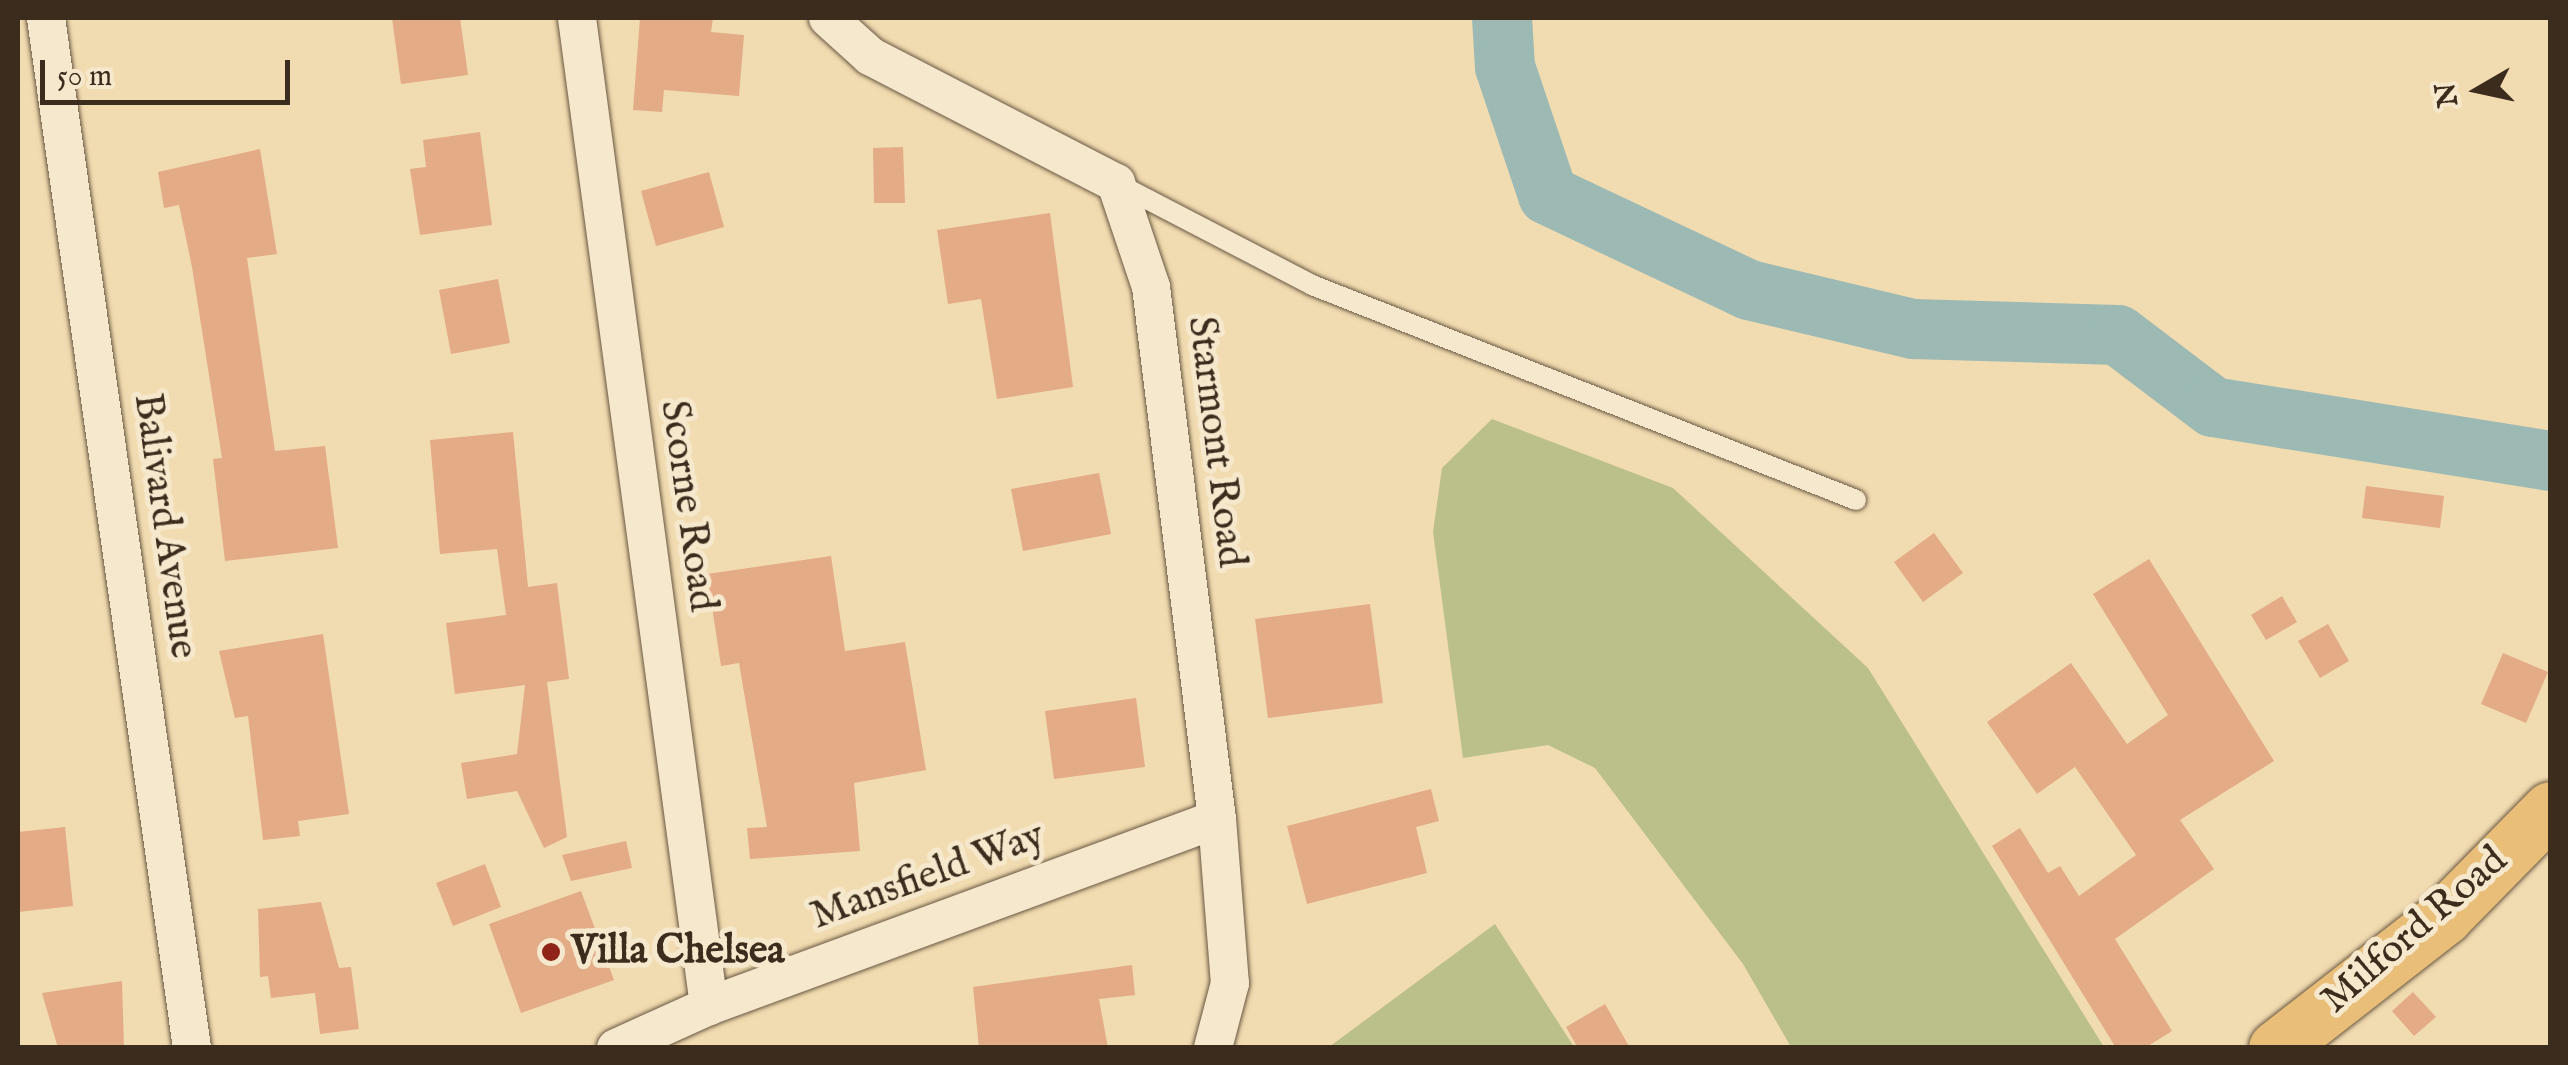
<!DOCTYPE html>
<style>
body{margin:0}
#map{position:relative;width:2568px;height:1065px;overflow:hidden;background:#f1dbb0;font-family:"IM FELL English",serif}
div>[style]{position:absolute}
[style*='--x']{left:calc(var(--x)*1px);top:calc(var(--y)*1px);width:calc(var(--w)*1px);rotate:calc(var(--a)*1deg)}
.green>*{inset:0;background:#bbc08b}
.river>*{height:60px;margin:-30px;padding:0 30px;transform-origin:30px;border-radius:30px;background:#9cb9b4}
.building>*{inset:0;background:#e3ab86}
.roads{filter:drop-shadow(0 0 2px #695842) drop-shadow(0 0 2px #695842)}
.lane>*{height:20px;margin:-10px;padding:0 10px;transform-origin:10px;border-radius:10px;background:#f6e8cc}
.street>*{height:38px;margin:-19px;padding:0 19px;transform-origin:19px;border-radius:19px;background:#f6e8cc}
.primary>*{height:55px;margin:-27.5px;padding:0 27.5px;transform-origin:27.5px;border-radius:27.5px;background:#e8be78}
.dots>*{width:28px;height:28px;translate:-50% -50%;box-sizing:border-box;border:5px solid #f6e8cc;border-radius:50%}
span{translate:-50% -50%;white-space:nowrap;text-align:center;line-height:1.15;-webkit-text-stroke:10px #f6e8cc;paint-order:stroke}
.street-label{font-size:40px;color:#3c2c1d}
.poi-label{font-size:40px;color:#3c2c1d;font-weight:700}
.left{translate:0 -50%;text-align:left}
.frame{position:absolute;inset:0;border:20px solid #3c2c1d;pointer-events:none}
.north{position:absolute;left:2428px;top:40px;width:100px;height:100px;-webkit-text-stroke:8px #f6e8cc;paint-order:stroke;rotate:261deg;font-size:28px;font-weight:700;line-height:40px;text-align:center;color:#3c2c1d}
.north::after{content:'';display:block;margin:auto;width:35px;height:45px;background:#3c2c1d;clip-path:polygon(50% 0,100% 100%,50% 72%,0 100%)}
.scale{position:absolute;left:40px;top:60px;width:250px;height:45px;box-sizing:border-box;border:5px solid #3c2c1d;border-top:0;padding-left:12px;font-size:30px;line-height:35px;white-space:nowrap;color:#3c2c1d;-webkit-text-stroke:8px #f6e8cc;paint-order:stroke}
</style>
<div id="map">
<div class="green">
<i style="clip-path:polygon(1492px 419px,1673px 488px,1868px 668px,2104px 1047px,1791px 1047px,1743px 964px,1595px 768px,1548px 745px,1463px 758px,1433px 532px,1442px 468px)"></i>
<i style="clip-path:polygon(1495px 924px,1574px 1047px,1329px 1047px)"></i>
</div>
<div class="river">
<i style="--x:1502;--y:18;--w:49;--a:86.5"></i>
<i style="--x:1505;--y:67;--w:135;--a:71.4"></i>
<i style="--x:1548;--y:195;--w:222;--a:25.3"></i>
<i style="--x:1749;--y:290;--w:169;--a:13.4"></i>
<i style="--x:1913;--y:329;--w:205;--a:1.7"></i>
<i style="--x:2118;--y:335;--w:119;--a:37.2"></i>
<i style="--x:2213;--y:407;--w:341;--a:9.1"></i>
</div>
<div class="building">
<i style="clip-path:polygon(392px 18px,460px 18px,468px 75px,401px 84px)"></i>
<i style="clip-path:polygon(640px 18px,713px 18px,711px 32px,744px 35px,739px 96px,664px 90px,662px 112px,633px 110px)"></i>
<i style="clip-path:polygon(480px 132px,492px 225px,420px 235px,410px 169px,426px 167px,423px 140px)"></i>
<i style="clip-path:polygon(903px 147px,905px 203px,874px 203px,873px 148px)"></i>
<i style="clip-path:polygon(260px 149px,277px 254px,247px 258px,275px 451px,325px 446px,338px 548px,225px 561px,213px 459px,222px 458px,192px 267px,179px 205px,164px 208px,158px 172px)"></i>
<i style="clip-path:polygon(709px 172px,724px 227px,656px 246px,641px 191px)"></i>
<i style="clip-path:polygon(1050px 213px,1073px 387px,997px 399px,981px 299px,948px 304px,937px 230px)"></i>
<i style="clip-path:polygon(498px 279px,510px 343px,451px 354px,439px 290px)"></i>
<i style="clip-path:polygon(513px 432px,528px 587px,557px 583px,569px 679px,547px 682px,567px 837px,544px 848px,517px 791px,467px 799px,461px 763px,517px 754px,525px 685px,455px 694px,446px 623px,506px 615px,497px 549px,440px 554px,430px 440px)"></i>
<i style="clip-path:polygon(1099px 473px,1111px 534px,1023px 551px,1011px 489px)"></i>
<i style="clip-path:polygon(2366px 486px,2444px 496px,2440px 528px,2362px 518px)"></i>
<i style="clip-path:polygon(1934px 533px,1963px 573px,1923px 602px,1894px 562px)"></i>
<i style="clip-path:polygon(831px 556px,845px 651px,905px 642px,926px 770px,854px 783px,860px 851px,750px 859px,747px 828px,767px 827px,739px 663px,721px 666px,707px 574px)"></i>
<i style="clip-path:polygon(2149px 559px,2274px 761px,2180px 820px,2214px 869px,2115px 939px,2172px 1031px,2145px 1048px,2116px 1048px,1992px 846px,2020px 828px,2048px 873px,2060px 866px,2079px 896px,2136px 855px,2075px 767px,2037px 794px,1987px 722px,2071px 663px,2127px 744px,2168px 715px,2093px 594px)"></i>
<i style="clip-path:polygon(2282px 596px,2297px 622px,2266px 640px,2251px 615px)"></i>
<i style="clip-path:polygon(1370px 604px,1383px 703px,1268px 718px,1255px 619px)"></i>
<i style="clip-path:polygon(2328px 624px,2349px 661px,2320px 678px,2298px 641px)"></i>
<i style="clip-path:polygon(323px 634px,349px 814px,298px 821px,300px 836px,263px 840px,248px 716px,235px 718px,219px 651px)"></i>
<i style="clip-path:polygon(2503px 653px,2548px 672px,2526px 723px,2481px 704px)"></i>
<i style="clip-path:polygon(1136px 698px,1145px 767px,1054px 779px,1045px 711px)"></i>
<i style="clip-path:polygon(1431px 789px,1439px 821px,1416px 827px,1427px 873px,1307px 904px,1287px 826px)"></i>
<i style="clip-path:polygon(65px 827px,73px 906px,18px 912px,18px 832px)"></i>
<i style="clip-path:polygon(626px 841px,632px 868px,571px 881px,562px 855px)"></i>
<i style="clip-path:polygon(485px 864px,501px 907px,453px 926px,436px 883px)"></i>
<i style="clip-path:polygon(581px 891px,614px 980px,521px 1013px,489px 924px)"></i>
<i style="clip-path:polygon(321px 902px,339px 968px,351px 967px,359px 1029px,320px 1034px,315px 993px,271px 998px,268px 976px,260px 977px,258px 909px)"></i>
<i style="clip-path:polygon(1132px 965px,1135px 995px,1099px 999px,1108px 1048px,979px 1048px,973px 987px)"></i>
<i style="clip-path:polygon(122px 981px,124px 1048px,58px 1048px,42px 993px)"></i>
<i style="clip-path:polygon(2413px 992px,2436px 1017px,2414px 1036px,2392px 1011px)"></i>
<i style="clip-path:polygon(1605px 1004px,1630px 1048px,1578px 1048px,1566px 1027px)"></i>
</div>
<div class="roads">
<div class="lane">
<i style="--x:1118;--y:184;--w:219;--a:27.5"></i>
<i style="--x:1312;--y:285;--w:585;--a:21.56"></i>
</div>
<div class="street">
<i style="--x:46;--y:18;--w:1040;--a:81.93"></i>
<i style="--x:577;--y:18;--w:997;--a:82.39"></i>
<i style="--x:828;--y:18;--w:57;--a:42.1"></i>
<i style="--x:870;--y:56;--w:277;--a:27.3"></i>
<i style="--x:1116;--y:183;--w:110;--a:71.4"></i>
<i style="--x:1151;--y:287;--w:536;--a:82.93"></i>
<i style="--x:1217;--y:819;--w:165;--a:85.5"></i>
<i style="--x:1230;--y:983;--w:67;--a:104.7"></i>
<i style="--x:616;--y:1048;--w:102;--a:-24.3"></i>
<i style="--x:709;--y:1006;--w:541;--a:-20.21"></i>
</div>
<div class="primary">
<i style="--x:2276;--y:1048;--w:213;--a:-37.9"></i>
<i style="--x:2444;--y:917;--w:151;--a:-45.5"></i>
</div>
</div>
<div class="dots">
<i style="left:551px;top:952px;background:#8f2418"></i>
</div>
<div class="street-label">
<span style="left:1215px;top:442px;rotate:83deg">Starmont Road</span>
<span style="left:687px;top:506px;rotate:82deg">Scorne Road</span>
<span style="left:164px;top:526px;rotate:82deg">Balivard Avenue</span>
<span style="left:928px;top:877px;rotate:-20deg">Mansfield Way</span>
<span style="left:2415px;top:931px;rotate:-41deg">Milford Road</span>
</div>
<div class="poi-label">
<span class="left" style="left:571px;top:952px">Villa Chelsea</span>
</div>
<div class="frame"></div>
<div class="north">N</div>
<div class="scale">50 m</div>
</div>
